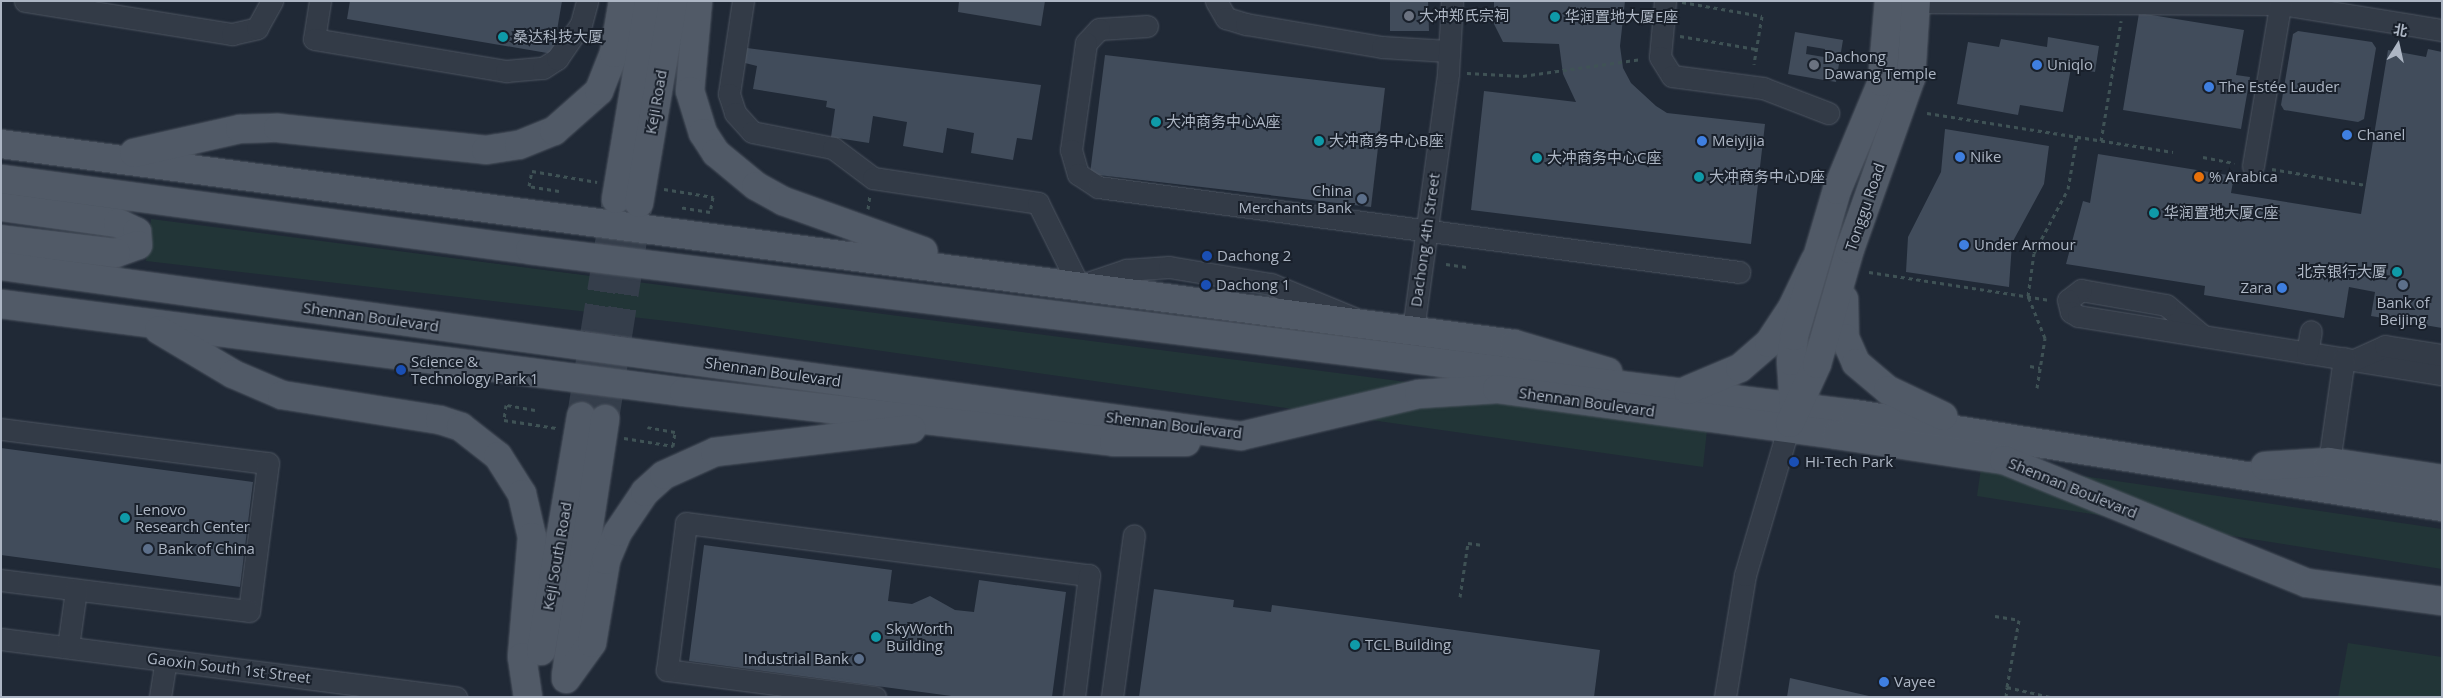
<!DOCTYPE html>
<meta charset="utf-8">
<style>
body{margin:0}
#map{position:relative;width:2443px;height:698px;overflow:hidden;background:#202936;font-family:"Open Sans","Noto Sans SC",sans-serif}
div>[style]{position:absolute}
[style*='--x']{left:calc(var(--x)*1px);top:calc(var(--y)*1px);width:calc(var(--w)*1px);rotate:calc(var(--a)*1deg)}
.green>*{inset:0;background:#223537}
.building>*{inset:0;background:#414c5b}
.major-tunnel>*{height:28px;margin-top:-14px;transform-origin:0;background:repeating-linear-gradient(90deg,#353e4b 0 28px,transparent 0 42px)}
.path>*{height:3px;margin-top:-1.5px;transform-origin:0;background:repeating-linear-gradient(90deg,#3f5255 0 4px,transparent 0 8px)}
.roads{filter:drop-shadow(0 0 1px #4e5662) drop-shadow(0 0 1px #4e5662)}
.minor>*{height:21px;margin:-10.5px;padding:0 10.5px;transform-origin:10.5px;border-radius:10.5px;background:#333b47}
.major>*{height:28px;margin:-14px;padding:0 14px;transform-origin:14px;border-radius:14px;background:#515a67}
.dots>*{width:14px;height:14px;translate:-50% -50%;box-sizing:border-box;border:2px solid #19202b;border-radius:50%}
span{translate:-50% -50%;white-space:nowrap;text-align:center;line-height:1.15;-webkit-text-stroke:4px #19202b;paint-order:stroke}
.poi-label{font-size:15px;color:#adb6c4}
.left{translate:0 -50%;text-align:left}
.right{translate:-100% -50%;text-align:right}
.street-label{font-size:15px;color:#adb6c4}
.frame{position:absolute;inset:0;border:2px solid #adb6c4;pointer-events:none}
.north{position:absolute;left:2373px;top:20px;width:50px;height:50px;-webkit-text-stroke:4px #19202b;paint-order:stroke;rotate:10deg;font-size:14px;font-weight:700;line-height:20px;text-align:center;color:#adb6c4}
.north::after{content:'';display:block;margin:auto;width:18px;height:22px;background:#adb6c4;clip-path:polygon(50% 0,100% 100%,50% 72%,0 100%)}
</style>
<div id="map">
<div class="green">
<i style="clip-path:polygon(151px 219px,1708px 421px,1703px 467px,684px 323px,146px 261px)"></i>
<i style="clip-path:polygon(1982px 461px,2442px 529px,2442px 569px,1977px 496px)"></i>
<i style="clip-path:polygon(2348px 643px,2442px 657px,2442px 697px,2338px 697px)"></i>
</div>
<div class="building">
<i style="clip-path:polygon(350px 1px,562px 1px,553px 54px,347px 19px)"></i>
<i style="clip-path:polygon(959px 1px,1045px 1px,1041px 26px,958px 12px)"></i>
<i style="clip-path:polygon(1390px 1px,1428px 1px,1429px 31px,1390px 31px)"></i>
<i style="clip-path:polygon(1494px 1px,1625px 1px,1620px 46px,1623px 68px,1631px 83px,1656px 106px,1667px 113px,1765px 124px,1751px 244px,1471px 210px,1484px 91px,1576px 102px,1563px 74px,1559px 44px,1503px 42px,1494px 24px)"></i>
<i style="clip-path:polygon(2139px 13px,2244px 30px,2236px 75px,2250px 77px,2241px 129px,2123px 110px)"></i>
<i style="clip-path:polygon(2298px 31px,2372px 42px,2376px 48px,2364px 119px,2358px 122px,2284px 110px,2281px 105px,2293px 34px)"></i>
<i style="clip-path:polygon(evenodd,1795px 32px,1843px 40px,1836px 82px,1788px 74px,1795px 32px,1807px 46px,1825px 49px,1824px 57px,1806px 54px,1807px 46px)"></i>
<i style="clip-path:polygon(2048px 37px,2099px 46px,2095px 72px,2071px 68px,2063px 112px,2020px 105px,2018px 115px,1957px 104px,1968px 42px,1999px 47px,2001px 39px,2047px 47px)"></i>
<i style="clip-path:polygon(747px 48px,1041px 85px,1032px 140px,1017px 138px,1013px 160px,971px 153px,974px 133px,947px 128px,943px 153px,903px 146px,907px 122px,873px 116px,869px 143px,831px 137px,835px 109px,826px 107px,827px 101px,753px 89px,757px 66px,745px 63px)"></i>
<i style="clip-path:polygon(2428px 49px,2442px 52px,2442px 328px,2371px 316px,2375px 292px,2349px 287px,2344px 318px,2204px 295px,2205px 286px,2066px 264px,2083px 201px,2090px 203px,2098px 154px,2234px 176px,2231px 193px,2361px 214px,2388px 50px,2426px 57px)"></i>
<i style="clip-path:polygon(1105px 55px,1385px 88px,1371px 207px,1090px 174px)"></i>
<i style="clip-path:polygon(1945px 129px,2049px 146px,2044px 184px,2012px 243px,2009px 287px,1906px 272px,1908px 237px,1941px 172px)"></i>
<i style="clip-path:polygon(1px 448px,253px 482px,240px 587px,1px 555px)"></i>
<i style="clip-path:polygon(704px 545px,892px 570px,888px 601px,912px 604px,930px 596px,955px 610px,974px 612px,979px 580px,1066px 592px,1052px 697px,959px 697px,689px 661px)"></i>
<i style="clip-path:polygon(1154px 589px,1234px 600px,1233px 607px,1271px 612px,1272px 605px,1600px 650px,1594px 697px,1139px 697px)"></i>
<i style="clip-path:polygon(1790px 678px,1869px 696px,1869px 697px,1787px 697px)"></i>
</div>
<div class="major-tunnel">
<i style="--x:581;--y:416;--w:218;--a:-80.8"></i>
<i style="--x:605;--y:419;--w:219;--a:-81.1"></i>
</div>
<div class="path">
<i style="--x:1682;--y:2;--w:81;--a:9.9"></i>
<i style="--x:1762;--y:16;--w:49;--a:99.5"></i>
<i style="--x:1680;--y:36;--w:77;--a:9.7"></i>
<i style="--x:1467;--y:73;--w:56;--a:3.1"></i>
<i style="--x:1523;--y:76;--w:120;--a:-8.1"></i>
<i style="--x:1927;--y:113;--w:249;--a:9"></i>
<i style="--x:2101;--y:141;--w:122;--a:-80.5"></i>
<i style="--x:2203;--y:157;--w:32;--a:11"></i>
<i style="--x:2272;--y:169;--w:95;--a:9.7"></i>
<i style="--x:664;--y:189;--w:50;--a:9.3"></i>
<i style="--x:713;--y:197;--w:15;--a:101"></i>
<i style="--x:710;--y:212;--w:30;--a:-171"></i>
<i style="--x:559;--y:191;--w:30;--a:-171"></i>
<i style="--x:529;--y:186;--w:15;--a:-79"></i>
<i style="--x:532;--y:171;--w:66;--a:9.6"></i>
<i style="--x:868;--y:209;--w:14;--a:-82"></i>
<i style="--x:1446;--y:264;--w:21;--a:8"></i>
<i style="--x:1869;--y:272;--w:183;--a:8.8"></i>
<i style="--x:2030;--y:366;--w:10;--a:11"></i>
<i style="--x:2037;--y:388;--w:51;--a:-80.9"></i>
<i style="--x:2045;--y:338;--w:45;--a:-112"></i>
<i style="--x:2028;--y:296;--w:43;--a:-82.1"></i>
<i style="--x:2034;--y:253;--w:72;--a:-62"></i>
<i style="--x:2068;--y:189;--w:53;--a:-80.2"></i>
<i style="--x:535;--y:410;--w:29;--a:-170"></i>
<i style="--x:506;--y:405;--w:15;--a:98"></i>
<i style="--x:504;--y:420;--w:53;--a:8.7"></i>
<i style="--x:624;--y:438;--w:50;--a:9.3"></i>
<i style="--x:673;--y:446;--w:14;--a:-82"></i>
<i style="--x:675;--y:432;--w:28;--a:-170"></i>
<i style="--x:1460;--y:597;--w:55;--a:-81.6"></i>
<i style="--x:1468;--y:543;--w:15;--a:8"></i>
<i style="--x:1995;--y:616;--w:24;--a:9"></i>
<i style="--x:2019;--y:620;--w:68;--a:100.2"></i>
<i style="--x:2007;--y:687;--w:44;--a:13.1"></i>
<i style="--x:2006;--y:697;--w:10;--a:-84"></i>
</div>
<div class="roads">
<div class="minor">
<i style="--x:25;--y:1;--w:210;--a:9.1"></i>
<i style="--x:232;--y:34;--w:26;--a:-13"></i>
<i style="--x:257;--y:28;--w:31;--a:-61"></i>
<i style="--x:320;--y:1;--w:38;--a:99"></i>
<i style="--x:314;--y:39;--w:195;--a:9.5"></i>
<i style="--x:506;--y:71;--w:37;--a:-5"></i>
<i style="--x:543;--y:68;--w:17;--a:-33"></i>
<i style="--x:557;--y:59;--w:42;--a:-55.6"></i>
<i style="--x:581;--y:24;--w:24;--a:-75"></i>
<i style="--x:743;--y:1;--w:94;--a:98.6"></i>
<i style="--x:729;--y:94;--w:20;--a:72"></i>
<i style="--x:735;--y:113;--w:25;--a:48"></i>
<i style="--x:752;--y:132;--w:83;--a:11.2"></i>
<i style="--x:833;--y:148;--w:50;--a:36.9"></i>
<i style="--x:873;--y:178;--w:167;--a:8.6"></i>
<i style="--x:1038;--y:203;--w:93;--a:63.7"></i>
<i style="--x:1079;--y:286;--w:50;--a:-18.8"></i>
<i style="--x:1126;--y:270;--w:43;--a:-4"></i>
<i style="--x:1169;--y:267;--w:103;--a:9.5"></i>
<i style="--x:1271;--y:284;--w:90;--a:22.3"></i>
<i style="--x:1216;--y:1;--w:20;--a:60"></i>
<i style="--x:1226;--y:18;--w:21;--a:17"></i>
<i style="--x:1246;--y:24;--w:138;--a:9.6"></i>
<i style="--x:1382;--y:47;--w:66;--a:3.5"></i>
<i style="--x:1665;--y:1;--w:56;--a:95.1"></i>
<i style="--x:1660;--y:57;--w:22;--a:58"></i>
<i style="--x:1672;--y:76;--w:92;--a:7.5"></i>
<i style="--x:1763;--y:88;--w:70;--a:21"></i>
<i style="--x:1916;--y:2;--w:365;--a:0.3"></i>
<i style="--x:2281;--y:4;--w:163;--a:9.2"></i>
<i style="--x:1147;--y:26;--w:48;--a:176.4"></i>
<i style="--x:1099;--y:29;--w:19;--a:133"></i>
<i style="--x:1086;--y:43;--w:108;--a:98"></i>
<i style="--x:1071;--y:150;--w:25;--a:74"></i>
<i style="--x:1078;--y:174;--w:24;--a:33"></i>
<i style="--x:1098;--y:187;--w:647;--a:7.55"></i>
<i style="--x:2253;--y:166;--w:167;--a:-80.4"></i>
<i style="--x:1413;--y:330;--w:259;--a:-82.2"></i>
<i style="--x:1448;--y:73;--w:72;--a:-86.8"></i>
<i style="--x:2203;--y:336;--w:48;--a:-140"></i>
<i style="--x:2166;--y:305;--w:86;--a:-170"></i>
<i style="--x:2081;--y:290;--w:16;--a:142"></i>
<i style="--x:2068;--y:300;--w:12;--a:76"></i>
<i style="--x:2071;--y:312;--w:8;--a:30"></i>
<i style="--x:2078;--y:316;--w:369;--a:9.1"></i>
<i style="--x:2307;--y:353;--w:22;--a:-80"></i>
<i style="--x:2354;--y:360;--w:34;--a:-24"></i>
<i style="--x:2385;--y:346;--w:58;--a:9"></i>
<i style="--x:1;--y:429;--w:269;--a:7.3"></i>
<i style="--x:268;--y:463;--w:149;--a:97.3"></i>
<i style="--x:249;--y:611;--w:250;--a:-172.9"></i>
<i style="--x:2329;--y:462;--w:105;--a:-81.8"></i>
<i style="--x:1;--y:639;--w:459;--a:7.3"></i>
<i style="--x:68;--y:647;--w:58;--a:-82"></i>
<i style="--x:160;--y:697;--w:37;--a:-81"></i>
<i style="--x:875;--y:697;--w:210;--a:-172.6"></i>
<i style="--x:667;--y:670;--w:148;--a:-82.6"></i>
<i style="--x:686;--y:523;--w:406;--a:7.4"></i>
<i style="--x:1089;--y:575;--w:123;--a:97"></i>
<i style="--x:1112;--y:697;--w:163;--a:-82.3"></i>
<i style="--x:1725;--y:697;--w:124;--a:-80.7"></i>
<i style="--x:1745;--y:575;--w:152;--a:-73.6"></i>
</div>
<div class="major">
<i style="--x:698;--y:1;--w:90;--a:95.1"></i>
<i style="--x:690;--y:91;--w:44;--a:72.8"></i>
<i style="--x:703;--y:133;--w:24;--a:57"></i>
<i style="--x:716;--y:153;--w:52;--a:39.5"></i>
<i style="--x:756;--y:186;--w:31;--a:29"></i>
<i style="--x:783;--y:201;--w:149;--a:19.7"></i>
<i style="--x:1;--y:144;--w:1526;--a:7.53"></i>
<i style="--x:1514;--y:344;--w:98;--a:16.6"></i>
<i style="--x:134;--y:153;--w:109;--a:-12.8"></i>
<i style="--x:240;--y:129;--w:38;--a:-2"></i>
<i style="--x:278;--y:128;--w:209;--a:6"></i>
<i style="--x:486;--y:150;--w:33;--a:-9"></i>
<i style="--x:519;--y:145;--w:38;--a:-22"></i>
<i style="--x:554;--y:131;--w:60;--a:-41.6"></i>
<i style="--x:599;--y:91;--w:41;--a:-68.5"></i>
<i style="--x:614;--y:53;--w:53;--a:-80.2"></i>
<i style="--x:1;--y:179;--w:534;--a:7.64"></i>
<i style="--x:530;--y:250;--w:1335;--a:7.06"></i>
<i style="--x:1855;--y:414;--w:594;--a:9"></i>
<i style="--x:616;--y:199;--w:201;--a:-80.5"></i>
<i style="--x:639;--y:203;--w:205;--a:-80.4"></i>
<i style="--x:1;--y:207;--w:118;--a:7.8"></i>
<i style="--x:118;--y:223;--w:21;--a:25"></i>
<i style="--x:137;--y:232;--w:13;--a:86"></i>
<i style="--x:138;--y:245;--w:23;--a:160"></i>
<i style="--x:116;--y:253;--w:116;--a:-173.1"></i>
<i style="--x:1;--y:266;--w:1252;--a:7.81"></i>
<i style="--x:1241;--y:436;--w:183;--a:-13.3"></i>
<i style="--x:1419;--y:394;--w:78;--a:-3.7"></i>
<i style="--x:1497;--y:389;--w:343;--a:7.7"></i>
<i style="--x:1837;--y:435;--w:169;--a:8.5"></i>
<i style="--x:2004;--y:460;--w:327;--a:22.1"></i>
<i style="--x:2307;--y:583;--w:136;--a:7.6"></i>
<i style="--x:1844;--y:299;--w:39;--a:89"></i>
<i style="--x:1845;--y:338;--w:27;--a:66"></i>
<i style="--x:1856;--y:363;--w:42;--a:40.2"></i>
<i style="--x:1888;--y:390;--w:61;--a:25.3"></i>
<i style="--x:1;--y:304;--w:689;--a:7.34"></i>
<i style="--x:684;--y:392;--w:433;--a:6.6"></i>
<i style="--x:1114;--y:442;--w:72;--a:0"></i>
<i style="--x:159;--y:330;--w:86;--a:30.7"></i>
<i style="--x:233;--y:374;--w:53;--a:23.2"></i>
<i style="--x:282;--y:395;--w:160;--a:9"></i>
<i style="--x:440;--y:420;--w:22;--a:18"></i>
<i style="--x:461;--y:427;--w:47;--a:38.1"></i>
<i style="--x:498;--y:456;--w:45;--a:57.7"></i>
<i style="--x:522;--y:494;--w:44;--a:76.9"></i>
<i style="--x:532;--y:537;--w:120;--a:94.8"></i>
<i style="--x:522;--y:657;--w:40;--a:81.5"></i>
<i style="--x:1688;--y:390;--w:56;--a:-22.9"></i>
<i style="--x:1740;--y:368;--w:38;--a:-41"></i>
<i style="--x:1769;--y:343;--w:42;--a:-56.7"></i>
<i style="--x:1792;--y:308;--w:53;--a:-64.4"></i>
<i style="--x:1794;--y:407;--w:46;--a:-93.7"></i>
<i style="--x:1791;--y:361;--w:25;--a:-83"></i>
<i style="--x:1794;--y:336;--w:152;--a:-73.6"></i>
<i style="--x:1837;--y:190;--w:117;--a:-67.4"></i>
<i style="--x:1882;--y:82;--w:81;--a:-85.1"></i>
<i style="--x:1790;--y:423;--w:65;--a:-65.4"></i>
<i style="--x:1817;--y:364;--w:120;--a:-74"></i>
<i style="--x:1850;--y:249;--w:182;--a:-70.4"></i>
<i style="--x:1911;--y:78;--w:77;--a:-86.3"></i>
<i style="--x:2265;--y:466;--w:64;--a:-3.6"></i>
<i style="--x:2329;--y:462;--w:114;--a:8.6"></i>
<i style="--x:541;--y:651;--w:238;--a:-80.3"></i>
<i style="--x:566;--y:675;--w:259;--a:-81.3"></i>
<i style="--x:566;--y:679;--w:44;--a:-54.2"></i>
<i style="--x:592;--y:643;--w:84;--a:-80.4"></i>
<i style="--x:606;--y:560;--w:30;--a:-67"></i>
<i style="--x:618;--y:532;--w:48;--a:-56"></i>
<i style="--x:645;--y:492;--w:25;--a:-42"></i>
<i style="--x:664;--y:475;--w:56;--a:-24.3"></i>
<i style="--x:715;--y:452;--w:198;--a:-6.7"></i>
</div>
</div>
<div class="dots">
<i style="left:1409px;top:16px;background:#6b7280"></i>
<i style="left:1555px;top:17px;background:#0f9aa8"></i>
<i style="left:503px;top:37px;background:#0f9aa8"></i>
<i style="left:1814px;top:65px;background:#6b7280"></i>
<i style="left:2037px;top:65px;background:#3f7fe0"></i>
<i style="left:2209px;top:87px;background:#3f7fe0"></i>
<i style="left:1156px;top:122px;background:#0f9aa8"></i>
<i style="left:2347px;top:135px;background:#3f7fe0"></i>
<i style="left:1319px;top:141px;background:#0f9aa8"></i>
<i style="left:1702px;top:141px;background:#3f7fe0"></i>
<i style="left:1960px;top:157px;background:#3f7fe0"></i>
<i style="left:1537px;top:158px;background:#0f9aa8"></i>
<i style="left:1699px;top:177px;background:#0f9aa8"></i>
<i style="left:2199px;top:177px;background:#e8710a"></i>
<i style="left:1362px;top:199px;background:#5c6f8a"></i>
<i style="left:2154px;top:213px;background:#0f9aa8"></i>
<i style="left:1964px;top:245px;background:#3f7fe0"></i>
<i style="left:1207px;top:256px;background:#1a4fb4"></i>
<i style="left:2397px;top:272px;background:#0f9aa8"></i>
<i style="left:1206px;top:285px;background:#1a4fb4"></i>
<i style="left:2403px;top:285px;background:#5c6f8a"></i>
<i style="left:2282px;top:288px;background:#3f7fe0"></i>
<i style="left:401px;top:370px;background:#1a4fb4"></i>
<i style="left:1794px;top:462px;background:#1a4fb4"></i>
<i style="left:125px;top:518px;background:#0f9aa8"></i>
<i style="left:148px;top:549px;background:#5c6f8a"></i>
<i style="left:876px;top:637px;background:#0f9aa8"></i>
<i style="left:1355px;top:645px;background:#0f9aa8"></i>
<i style="left:859px;top:659px;background:#5c6f8a"></i>
<i style="left:1884px;top:682px;background:#3f7fe0"></i>
</div>
<div class="poi-label">
<span class="left" style="left:1419px;top:16px">大冲郑氏宗祠</span>
<span class="left" style="left:1565px;top:17px">华润置地大厦E座</span>
<span class="left" style="left:513px;top:37px">桑达科技大厦</span>
<span class="left" style="left:1824px;top:65px">Dachong<br>Dawang Temple</span>
<span class="left" style="left:2047px;top:65px">Uniqlo</span>
<span class="left" style="left:2219px;top:87px">The Estée Lauder</span>
<span class="left" style="left:1166px;top:122px">大冲商务中心A座</span>
<span class="left" style="left:2357px;top:135px">Chanel</span>
<span class="left" style="left:1329px;top:141px">大冲商务中心B座</span>
<span class="left" style="left:1712px;top:141px">Meiyijia</span>
<span class="left" style="left:1970px;top:157px">Nike</span>
<span class="left" style="left:1547px;top:158px">大冲商务中心C座</span>
<span class="left" style="left:1709px;top:177px">大冲商务中心D座</span>
<span class="left" style="left:2209px;top:177px">% Arabica</span>
<span class="right" style="left:1352px;top:199px">China<br>Merchants Bank</span>
<span class="left" style="left:2164px;top:213px">华润置地大厦C座</span>
<span class="left" style="left:1974px;top:245px">Under Armour</span>
<span class="left" style="left:1217px;top:256px">Dachong 2</span>
<span class="right" style="left:2387px;top:272px">北京银行大厦</span>
<span class="left" style="left:1216px;top:285px">Dachong 1</span>
<span class="right" style="left:2272px;top:288px">Zara</span>
<span style="left:2403px;top:311px">Bank of<br>Beijing</span>
<span class="left" style="left:411px;top:370px">Science &amp;<br>Technology Park 1</span>
<span class="left" style="left:1805px;top:462px">Hi-Tech Park</span>
<span class="left" style="left:135px;top:518px">Lenovo<br>Research Center</span>
<span class="left" style="left:158px;top:549px">Bank of China</span>
<span class="left" style="left:886px;top:637px">SkyWorth<br>Building</span>
<span class="left" style="left:1365px;top:645px">TCL Building</span>
<span class="right" style="left:849px;top:659px">Industrial Bank</span>
<span class="left" style="left:1894px;top:682px">Vayee</span>
</div>
<div class="street-label">
<span style="left:656px;top:102px;rotate:-80deg">Keji Road</span>
<span style="left:1865px;top:207px;rotate:-71deg">Tonggu Road</span>
<span style="left:1425px;top:240px;rotate:-82deg">Dachong 4th Street</span>
<span style="left:371px;top:317px;rotate:8deg">Shennan Boulevard</span>
<span style="left:773px;top:372px;rotate:8deg">Shennan Boulevard</span>
<span style="left:1587px;top:402px;rotate:8deg">Shennan Boulevard</span>
<span style="left:1174px;top:425px;rotate:7deg">Shennan Boulevard</span>
<span style="left:2073px;top:488px;rotate:22deg">Shennan Boulevard</span>
<span style="left:557px;top:556px;rotate:-80deg">Keji South Road</span>
<span style="left:229px;top:668px;rotate:7deg">Gaoxin South 1st Street</span>
</div>
<div class="frame"></div>
<div class="north">北</div>
</div>
